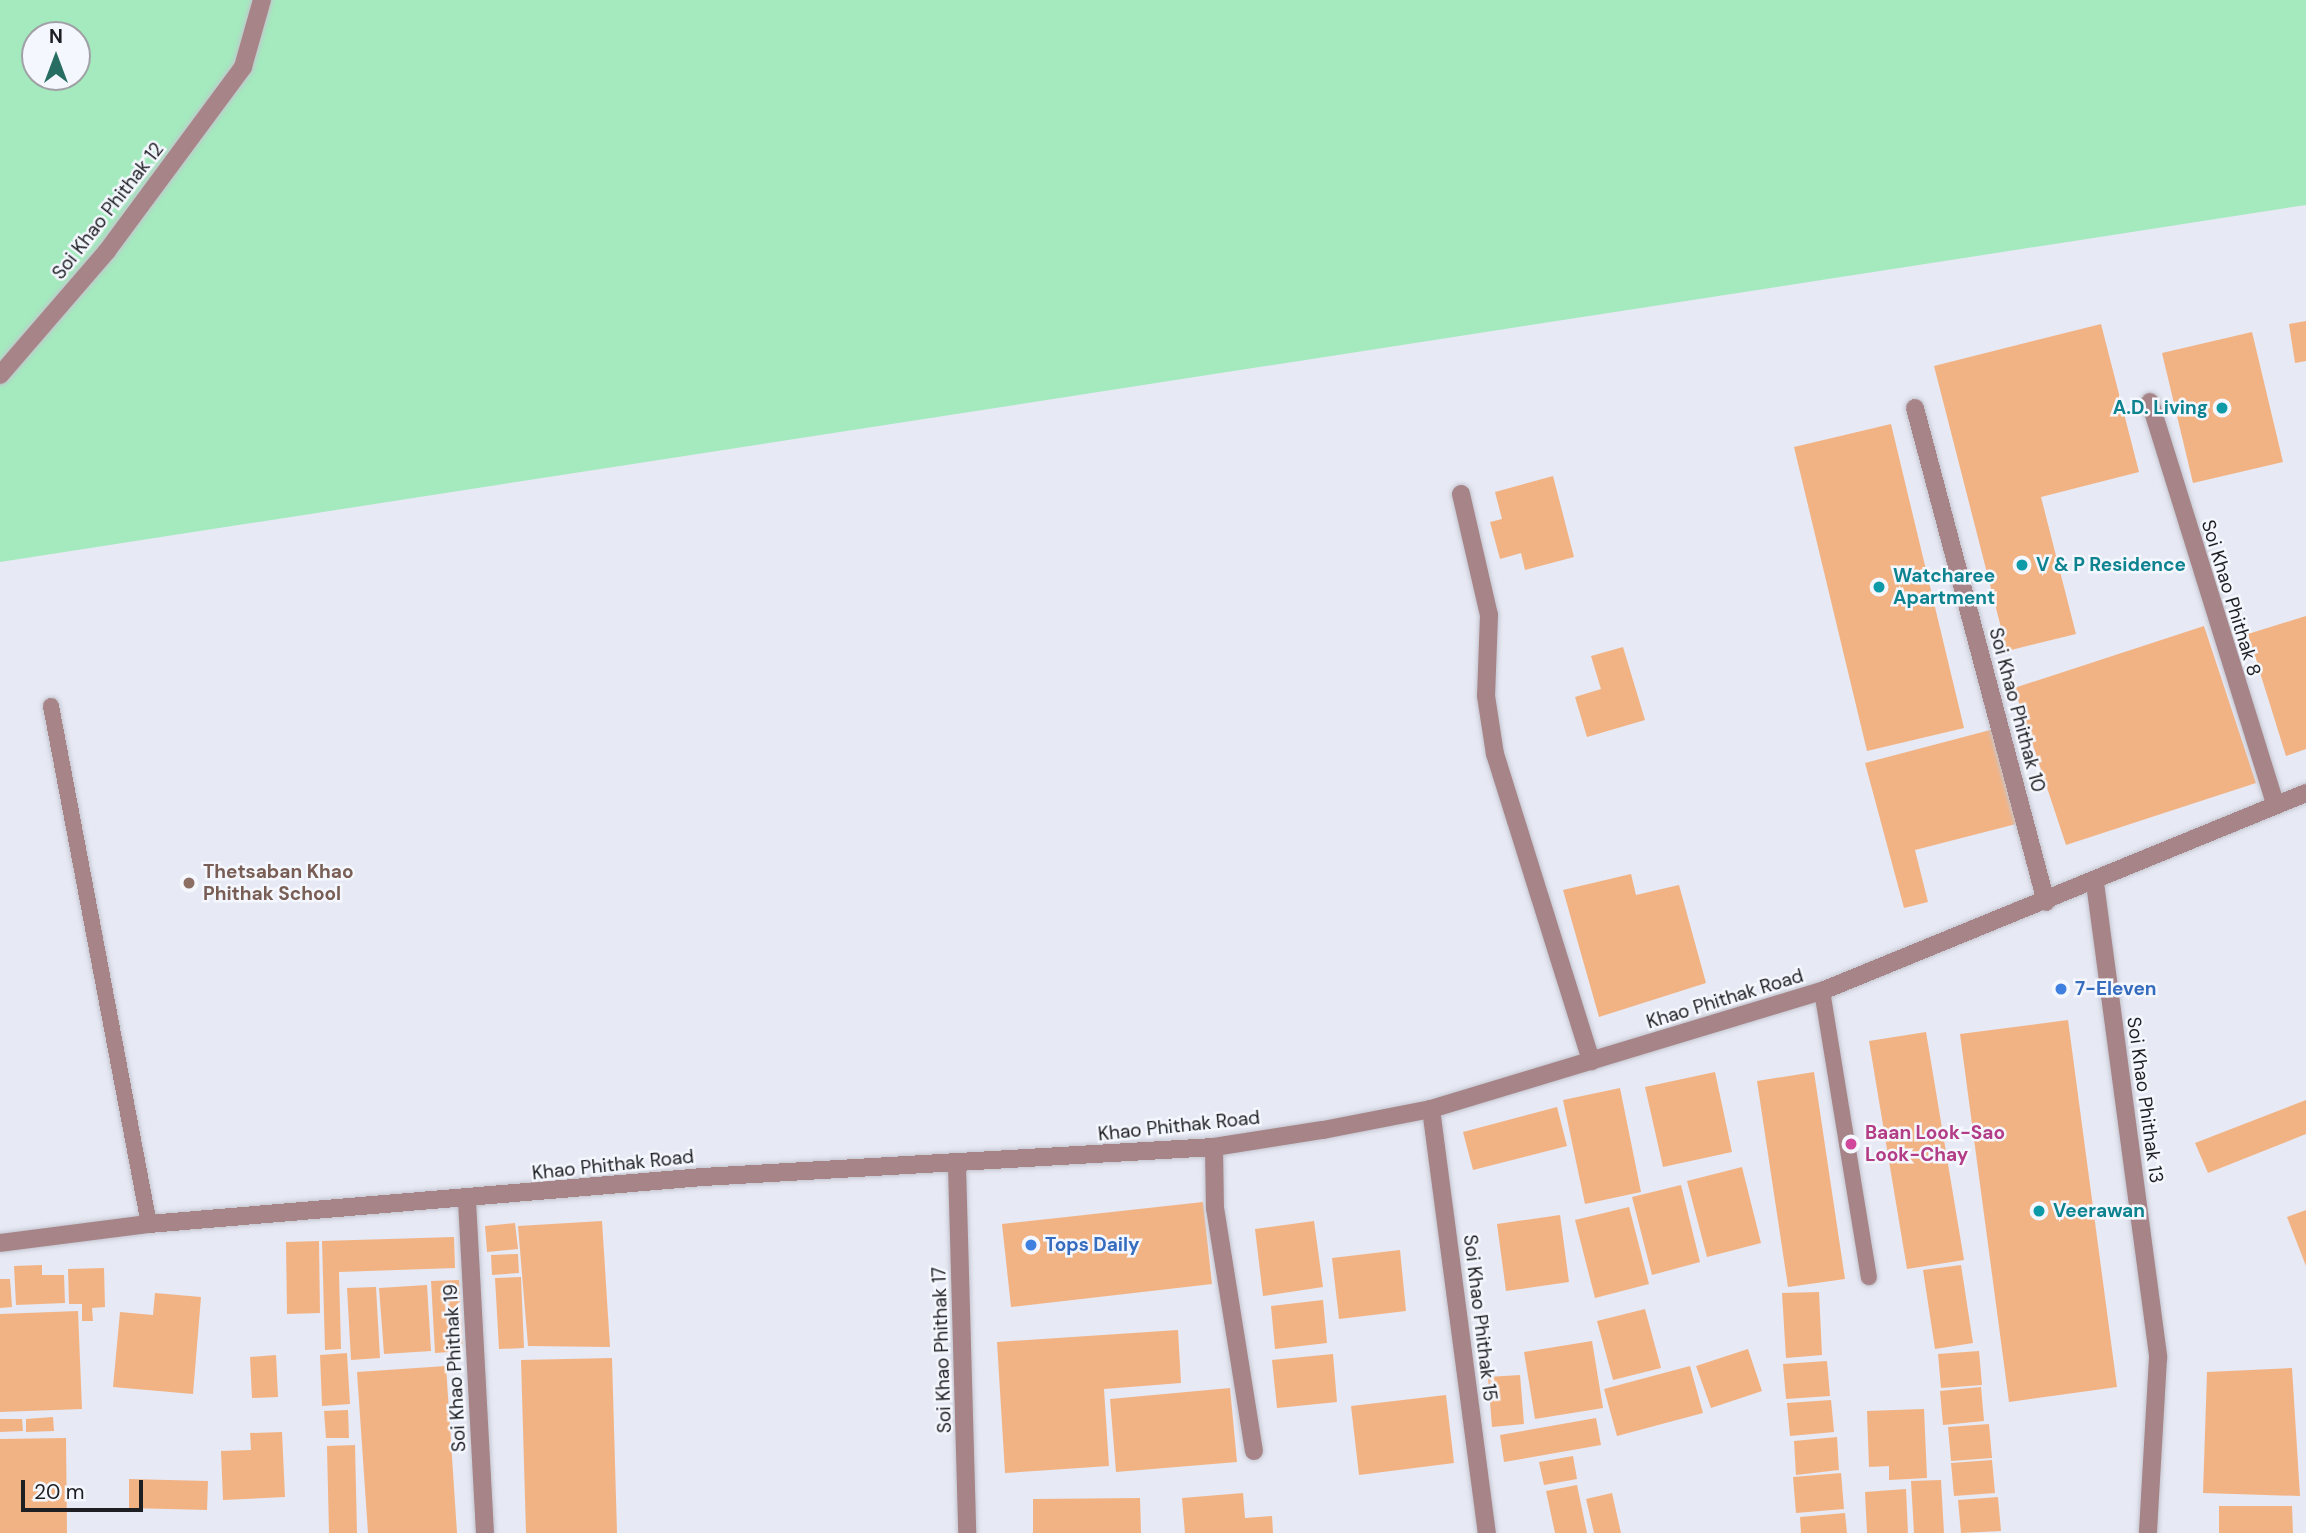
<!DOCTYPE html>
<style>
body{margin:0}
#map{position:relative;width:2306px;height:1533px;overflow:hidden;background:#e7e9f4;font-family:"DM Sans",sans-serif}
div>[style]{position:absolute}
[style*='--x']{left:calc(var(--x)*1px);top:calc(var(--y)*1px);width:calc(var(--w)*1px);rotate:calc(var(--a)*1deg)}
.green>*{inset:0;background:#a4eabe}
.building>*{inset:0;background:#f2b384}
.roads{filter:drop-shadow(0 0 2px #c3c5ce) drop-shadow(0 0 2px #c3c5ce)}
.service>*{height:16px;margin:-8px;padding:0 8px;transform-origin:8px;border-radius:8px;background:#a68488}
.minor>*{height:18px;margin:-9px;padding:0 9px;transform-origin:9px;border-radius:9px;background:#a68488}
.tertiary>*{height:18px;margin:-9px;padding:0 9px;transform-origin:9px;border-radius:9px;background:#a68488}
.dots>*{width:19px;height:19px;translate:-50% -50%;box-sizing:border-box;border:4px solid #f5f7fe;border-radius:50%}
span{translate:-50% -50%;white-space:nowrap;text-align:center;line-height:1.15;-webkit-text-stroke:5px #f5f7fe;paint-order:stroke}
.street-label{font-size:19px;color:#1e1f23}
.culture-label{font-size:19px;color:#0d838f;font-weight:700}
.right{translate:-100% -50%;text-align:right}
.left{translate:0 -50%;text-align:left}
.education-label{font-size:19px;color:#785e54;font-weight:700}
.shop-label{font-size:19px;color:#366cbe;font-weight:700}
.hotel-label{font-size:19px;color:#b23c85;font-weight:700}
.north{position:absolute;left:21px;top:21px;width:70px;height:70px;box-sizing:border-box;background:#f5f7fe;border:2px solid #9fa1a6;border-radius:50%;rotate:0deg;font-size:19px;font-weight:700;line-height:28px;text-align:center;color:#1e1f23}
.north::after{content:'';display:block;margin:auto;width:24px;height:32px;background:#276d61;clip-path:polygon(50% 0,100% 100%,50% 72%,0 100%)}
.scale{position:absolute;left:21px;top:1480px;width:122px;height:32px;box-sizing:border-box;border:4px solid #1e1f23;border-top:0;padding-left:9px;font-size:21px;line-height:24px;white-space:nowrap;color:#1e1f23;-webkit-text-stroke:5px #f5f7fe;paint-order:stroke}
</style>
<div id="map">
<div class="green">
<i style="clip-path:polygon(evenodd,0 0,2306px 0,2306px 205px,0 562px,0 0,35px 35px,77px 35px,77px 77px,35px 77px,35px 35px)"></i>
</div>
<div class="building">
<i style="clip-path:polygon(2306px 321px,2306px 361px,2295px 363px,2289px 324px)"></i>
<i style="clip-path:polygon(2101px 324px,2139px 472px,2041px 497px,2076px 634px,2007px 651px,1934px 366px)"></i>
<i style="clip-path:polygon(2252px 332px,2283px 462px,2193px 483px,2162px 353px)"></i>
<i style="clip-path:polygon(1891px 424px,1964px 728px,1867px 751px,1794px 447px)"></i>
<i style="clip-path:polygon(1553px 476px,1574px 557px,1525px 570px,1521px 553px,1500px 559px,1490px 522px,1502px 519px,1495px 492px)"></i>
<i style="clip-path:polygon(2306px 616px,2306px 749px,2286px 756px,2248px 634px)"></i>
<i style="clip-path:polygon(2204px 626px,2256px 783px,2066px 845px,2014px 688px)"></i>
<i style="clip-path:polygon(1623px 647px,1645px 720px,1587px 737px,1575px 697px,1601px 689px,1591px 656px)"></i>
<i style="clip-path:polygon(1994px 729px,2020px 823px,1915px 850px,1928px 902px,1904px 908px,1865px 763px)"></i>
<i style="clip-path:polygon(1631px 874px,1636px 895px,1679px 885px,1706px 983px,1599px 1017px,1563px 890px)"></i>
<i style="clip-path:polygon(2068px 1020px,2117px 1387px,2009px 1402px,1960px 1034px)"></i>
<i style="clip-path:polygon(1926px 1032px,1964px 1260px,1907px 1269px,1869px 1041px)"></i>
<i style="clip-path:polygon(1715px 1072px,1732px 1152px,1663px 1167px,1645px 1087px)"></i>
<i style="clip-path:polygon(1814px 1072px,1845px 1279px,1788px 1287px,1757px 1081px)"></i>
<i style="clip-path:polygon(1620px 1088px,1641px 1192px,1585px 1204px,1563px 1100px)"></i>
<i style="clip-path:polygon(2306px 1100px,2306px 1134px,2208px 1173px,2195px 1143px)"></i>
<i style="clip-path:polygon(1557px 1107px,1567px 1146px,1473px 1170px,1463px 1132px)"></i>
<i style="clip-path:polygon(1742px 1167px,1761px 1243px,1707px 1257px,1687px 1181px)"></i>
<i style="clip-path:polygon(1681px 1185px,1700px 1262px,1652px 1275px,1632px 1197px)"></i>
<i style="clip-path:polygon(1203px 1202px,1212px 1284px,1011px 1307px,1002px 1224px)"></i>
<i style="clip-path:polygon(1629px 1207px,1649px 1284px,1595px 1298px,1575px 1220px)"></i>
<i style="clip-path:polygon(2306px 1210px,2306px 1266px,2287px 1217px)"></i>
<i style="clip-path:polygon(1560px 1215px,1569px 1282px,1506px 1291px,1497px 1224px)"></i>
<i style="clip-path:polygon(602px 1221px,610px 1347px,528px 1346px,518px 1226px)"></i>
<i style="clip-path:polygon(1314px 1221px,1323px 1287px,1263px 1296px,1255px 1229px)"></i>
<i style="clip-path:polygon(515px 1223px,518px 1249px,487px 1252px,485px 1226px)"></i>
<i style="clip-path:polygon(454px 1237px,455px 1268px,339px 1272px,341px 1349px,325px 1350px,322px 1241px)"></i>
<i style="clip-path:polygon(319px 1241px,320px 1313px,287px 1314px,286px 1242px)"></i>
<i style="clip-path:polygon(1400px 1250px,1406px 1311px,1339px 1319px,1332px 1258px)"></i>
<i style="clip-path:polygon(518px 1254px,519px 1273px,492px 1275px,491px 1255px)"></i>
<i style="clip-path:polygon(42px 1265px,42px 1275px,64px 1275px,65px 1303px,16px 1305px,14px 1266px)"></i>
<i style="clip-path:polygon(1961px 1265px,1973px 1343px,1935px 1349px,1923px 1270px)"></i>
<i style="clip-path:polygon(104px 1268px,105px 1307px,92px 1308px,93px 1321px,82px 1321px,82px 1304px,69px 1304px,68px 1269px)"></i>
<i style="clip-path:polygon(521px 1277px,524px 1348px,499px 1349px,495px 1278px)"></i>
<i style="clip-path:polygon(0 1279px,10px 1279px,12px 1307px,0 1308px)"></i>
<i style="clip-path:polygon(459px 1280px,463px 1351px,435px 1353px,431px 1281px)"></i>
<i style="clip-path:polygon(427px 1285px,431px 1351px,384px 1354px,379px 1288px)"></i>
<i style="clip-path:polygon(376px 1287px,380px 1358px,351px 1360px,347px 1288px)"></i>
<i style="clip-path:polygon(1819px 1292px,1822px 1355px,1786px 1358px,1782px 1293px)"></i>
<i style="clip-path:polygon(155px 1293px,201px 1297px,193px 1394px,113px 1387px,120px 1312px,153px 1315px)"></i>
<i style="clip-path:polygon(1323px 1300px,1327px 1343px,1275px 1349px,1271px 1306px)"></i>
<i style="clip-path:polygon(1645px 1309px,1661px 1368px,1613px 1380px,1597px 1321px)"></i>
<i style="clip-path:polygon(78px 1311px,82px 1409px,0 1412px,0 1314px)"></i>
<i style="clip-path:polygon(1178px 1330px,1181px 1383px,1104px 1389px,1109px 1466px,1005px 1473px,997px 1342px)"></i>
<i style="clip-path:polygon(1592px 1341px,1603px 1408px,1535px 1419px,1524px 1352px)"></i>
<i style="clip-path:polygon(1748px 1349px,1762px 1391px,1711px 1408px,1696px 1366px)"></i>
<i style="clip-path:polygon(1979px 1351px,1982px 1385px,1941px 1388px,1938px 1354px)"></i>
<i style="clip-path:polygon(347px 1353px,350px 1404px,322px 1406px,320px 1355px)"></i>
<i style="clip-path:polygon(1333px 1354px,1337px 1402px,1277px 1408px,1272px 1360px)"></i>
<i style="clip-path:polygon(276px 1355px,278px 1397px,252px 1398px,250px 1357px)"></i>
<i style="clip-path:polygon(612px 1358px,617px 1533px,526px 1533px,521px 1360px)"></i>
<i style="clip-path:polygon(1827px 1361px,1830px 1396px,1786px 1399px,1783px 1364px)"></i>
<i style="clip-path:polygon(446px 1366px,457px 1533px,368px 1533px,357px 1372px)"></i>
<i style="clip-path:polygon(1690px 1366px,1703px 1413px,1617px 1436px,1604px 1389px)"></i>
<i style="clip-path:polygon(2292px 1368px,2300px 1496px,2203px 1493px,2207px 1372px)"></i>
<i style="clip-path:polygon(1520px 1375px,1524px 1424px,1492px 1427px,1488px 1377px)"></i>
<i style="clip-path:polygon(1981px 1387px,1984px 1421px,1943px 1425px,1940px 1391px)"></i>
<i style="clip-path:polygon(1230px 1388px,1237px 1462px,1116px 1472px,1110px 1399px)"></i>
<i style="clip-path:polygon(1446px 1395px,1454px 1463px,1359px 1475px,1351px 1406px)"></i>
<i style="clip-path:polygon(1831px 1400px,1834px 1432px,1790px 1436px,1787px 1403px)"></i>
<i style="clip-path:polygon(1924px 1409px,1927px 1478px,1889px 1480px,1889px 1466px,1869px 1467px,1867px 1411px)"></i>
<i style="clip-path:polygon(348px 1410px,349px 1438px,326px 1438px,324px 1411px)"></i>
<i style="clip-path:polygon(53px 1417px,54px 1431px,26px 1432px,26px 1419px)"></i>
<i style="clip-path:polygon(1596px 1418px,1601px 1445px,1504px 1462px,1500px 1435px)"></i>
<i style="clip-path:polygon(0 1419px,22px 1419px,23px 1431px,0 1432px)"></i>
<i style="clip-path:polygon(1989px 1424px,1992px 1458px,1951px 1461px,1948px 1427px)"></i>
<i style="clip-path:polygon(282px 1432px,285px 1497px,223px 1500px,221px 1451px,251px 1450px,250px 1433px)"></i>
<i style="clip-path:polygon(1837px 1437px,1839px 1470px,1796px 1475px,1794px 1441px)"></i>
<i style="clip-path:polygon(66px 1438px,67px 1533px,0 1533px,0 1439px)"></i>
<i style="clip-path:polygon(355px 1445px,357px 1533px,329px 1533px,327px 1446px)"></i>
<i style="clip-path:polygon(1573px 1456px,1577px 1479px,1544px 1485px,1539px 1462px)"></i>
<i style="clip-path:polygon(1992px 1460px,1995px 1493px,1954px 1496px,1951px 1463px)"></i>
<i style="clip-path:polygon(1841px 1473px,1844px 1509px,1796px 1513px,1793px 1477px)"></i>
<i style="clip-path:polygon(129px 1479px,208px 1481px,207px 1510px,129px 1508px)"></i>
<i style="clip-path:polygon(1941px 1480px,1944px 1533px,1914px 1533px,1911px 1481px)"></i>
<i style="clip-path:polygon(1577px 1485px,1587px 1533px,1555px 1533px,1546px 1491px)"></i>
<i style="clip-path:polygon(1906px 1489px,1908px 1533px,1867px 1533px,1865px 1492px)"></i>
<i style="clip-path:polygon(1243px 1493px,1245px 1518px,1272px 1516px,1273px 1533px,1185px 1533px,1182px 1498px)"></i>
<i style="clip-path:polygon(1612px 1493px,1621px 1533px,1594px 1533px,1586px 1499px)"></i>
<i style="clip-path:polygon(1998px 1497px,2001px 1531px,1961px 1533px,1958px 1500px)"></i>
<i style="clip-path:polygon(1140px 1498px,1141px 1533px,1033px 1533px,1033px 1499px)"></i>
<i style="clip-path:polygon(2219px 1506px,2292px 1506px,2293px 1533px,2219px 1533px)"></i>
<i style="clip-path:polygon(1845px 1513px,1847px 1533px,1801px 1533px,1800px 1517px)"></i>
</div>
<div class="roads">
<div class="service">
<i style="--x:51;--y:706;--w:527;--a:79.29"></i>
<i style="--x:1822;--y:991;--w:290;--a:80.7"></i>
</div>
<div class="minor">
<i style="--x:0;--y:375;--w:164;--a:-49.2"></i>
<i style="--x:107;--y:251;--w:229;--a:-53.5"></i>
<i style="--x:243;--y:67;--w:70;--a:-74.2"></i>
<i style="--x:2150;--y:402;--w:421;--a:72.7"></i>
<i style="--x:1915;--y:408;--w:511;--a:75.15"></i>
<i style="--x:1461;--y:494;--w:124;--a:77"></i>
<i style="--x:1489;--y:615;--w:81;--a:92.1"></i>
<i style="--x:1486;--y:696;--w:59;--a:81.2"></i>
<i style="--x:1495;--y:754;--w:322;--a:72.6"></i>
<i style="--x:2095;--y:883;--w:479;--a:82.4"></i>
<i style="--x:2158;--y:1358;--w:175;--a:93.3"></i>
<i style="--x:1431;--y:1109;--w:428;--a:82.5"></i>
<i style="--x:1214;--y:1147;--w:61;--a:89.1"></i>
<i style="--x:1215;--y:1208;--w:246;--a:80.9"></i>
<i style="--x:957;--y:1166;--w:367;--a:88.4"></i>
<i style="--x:467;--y:1201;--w:332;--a:86.9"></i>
</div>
<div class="tertiary">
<i style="--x:0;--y:1243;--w:150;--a:-7.3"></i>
<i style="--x:149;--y:1224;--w:556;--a:-4.85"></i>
<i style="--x:703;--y:1177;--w:512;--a:-3.36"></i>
<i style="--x:1214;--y:1147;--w:110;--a:-8.9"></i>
<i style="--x:1323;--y:1130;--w:110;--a:-11"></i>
<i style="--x:1431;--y:1109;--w:408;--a:-16.8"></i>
<i style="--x:1822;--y:991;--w:523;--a:-22.25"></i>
</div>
</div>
<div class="dots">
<i style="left:2222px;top:408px;background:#0f9aa8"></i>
<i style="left:2022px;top:565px;background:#0f9aa8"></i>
<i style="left:1879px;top:587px;background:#0f9aa8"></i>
<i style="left:189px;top:883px;background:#8d6e63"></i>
<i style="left:2061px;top:989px;background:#3f7fe0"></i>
<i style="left:1851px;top:1144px;background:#d1479c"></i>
<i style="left:2039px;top:1211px;background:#0f9aa8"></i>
<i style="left:1031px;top:1245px;background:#3f7fe0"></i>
</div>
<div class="street-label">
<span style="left:108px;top:211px;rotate:-52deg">Soi Khao Phithak 12</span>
<span style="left:2231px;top:598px;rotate:73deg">Soi Khao Phithak 8</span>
<span style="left:2017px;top:710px;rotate:75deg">Soi Khao Phithak 10</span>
<span style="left:1725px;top:999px;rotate:-17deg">Khao Phithak Road</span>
<span style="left:2145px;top:1100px;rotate:82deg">Soi Khao Phithak 13</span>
<span style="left:1179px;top:1126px;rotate:-6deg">Khao Phithak Road</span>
<span style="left:613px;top:1165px;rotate:-6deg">Khao Phithak Road</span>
<span style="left:1480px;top:1318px;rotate:83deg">Soi Khao Phithak 15</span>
<span style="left:942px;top:1350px;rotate:-92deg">Soi Khao Phithak 17</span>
<span style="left:455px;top:1368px;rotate:-93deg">Soi Khao Phithak 19</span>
</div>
<div class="culture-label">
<span class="right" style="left:2208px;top:408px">A.D. Living</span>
<span class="left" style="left:2036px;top:565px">V &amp; P Residence</span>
<span class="left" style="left:1893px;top:587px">Watcharee<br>Apartment</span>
<span class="left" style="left:2053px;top:1211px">Veerawan</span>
</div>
<div class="education-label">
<span class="left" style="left:203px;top:883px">Thetsaban Khao<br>Phithak School</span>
</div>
<div class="shop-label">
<span class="left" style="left:2075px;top:989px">7-Eleven</span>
<span class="left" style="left:1045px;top:1245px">Tops Daily</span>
</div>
<div class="hotel-label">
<span class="left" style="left:1865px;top:1144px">Baan Look-Sao<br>Look-Chay</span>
</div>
<div class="north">N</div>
<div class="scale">20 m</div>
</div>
